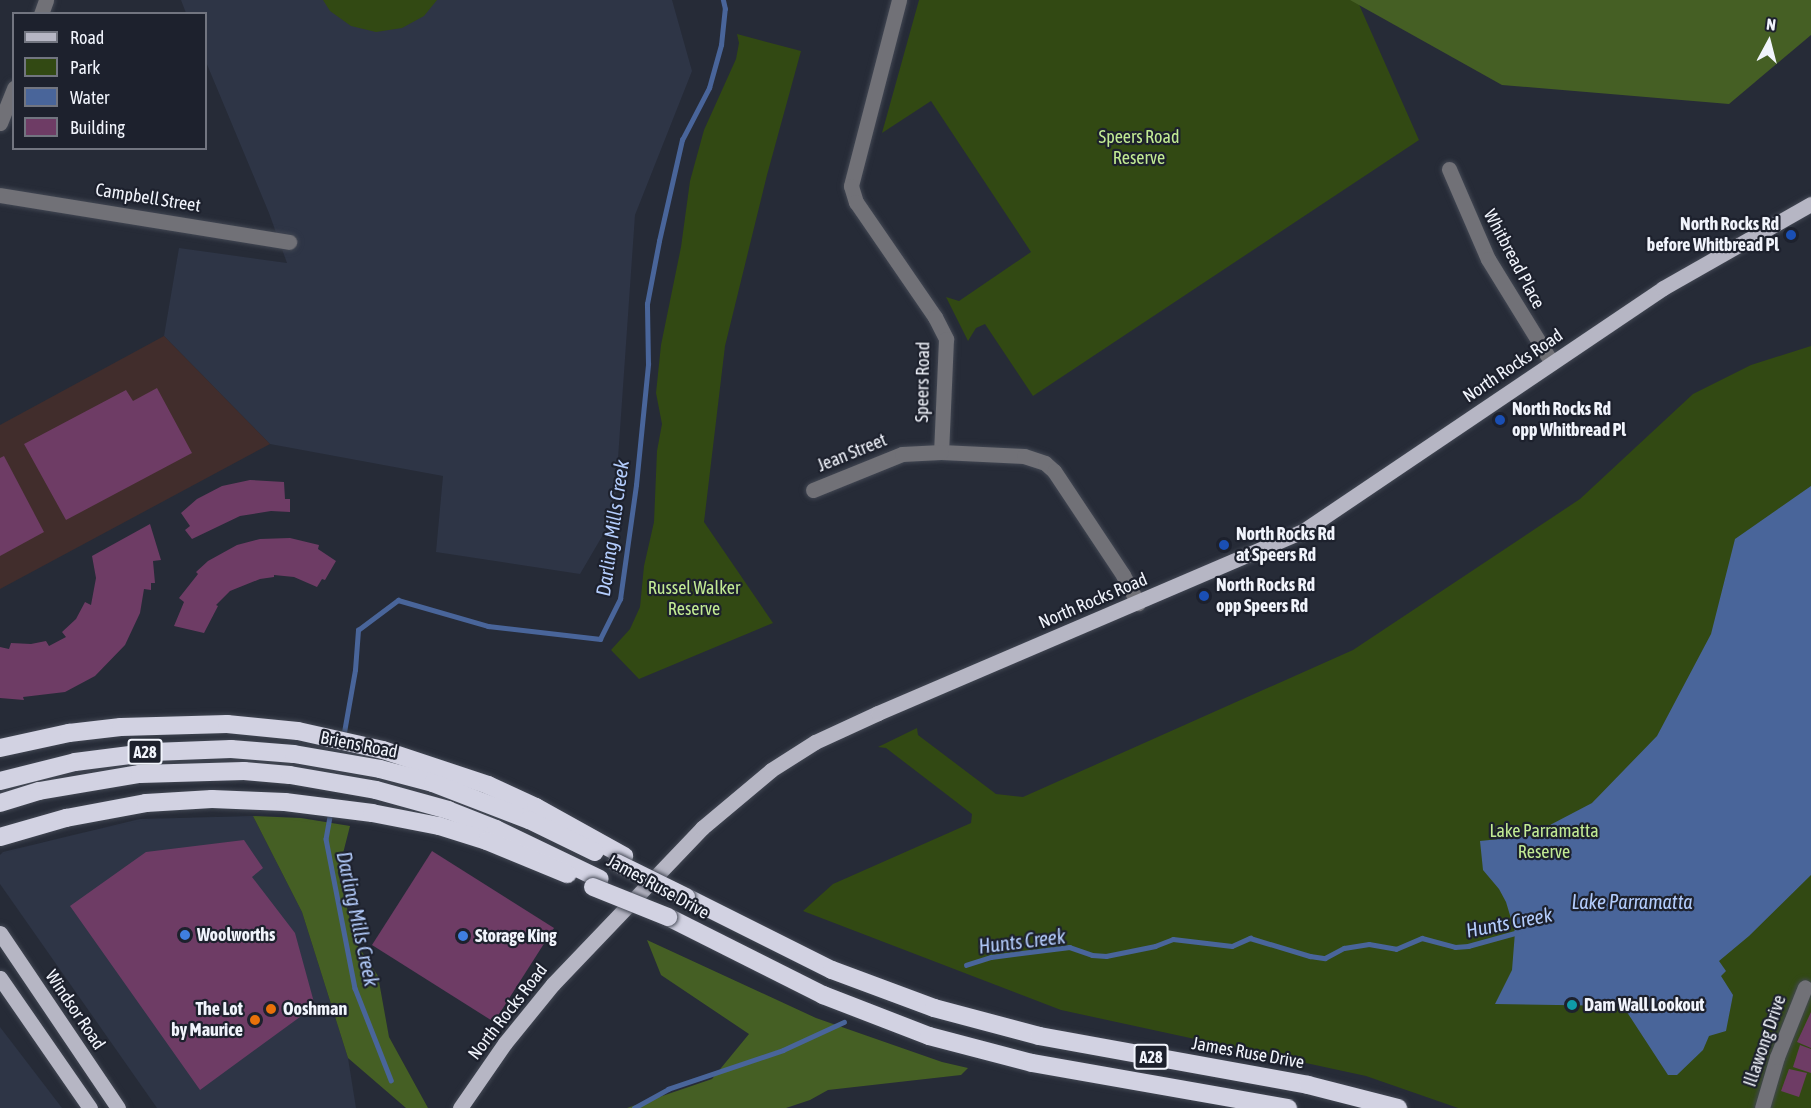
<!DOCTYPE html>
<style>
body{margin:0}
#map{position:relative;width:1811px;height:1108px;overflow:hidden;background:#262b37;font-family:"Asap Condensed",sans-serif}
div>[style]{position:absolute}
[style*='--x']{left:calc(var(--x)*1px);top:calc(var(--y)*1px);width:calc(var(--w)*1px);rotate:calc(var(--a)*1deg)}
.built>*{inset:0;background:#2e3546}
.industrial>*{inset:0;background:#412d2c}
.green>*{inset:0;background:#324913}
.forest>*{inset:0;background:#455f24}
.water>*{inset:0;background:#49659a}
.stream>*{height:4.5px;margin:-2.25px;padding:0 2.25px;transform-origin:2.25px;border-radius:2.25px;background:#49659a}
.building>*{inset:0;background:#6e3c65}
.roads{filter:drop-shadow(0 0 2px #424753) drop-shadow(0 0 2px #424753)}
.minor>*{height:15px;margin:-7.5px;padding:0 7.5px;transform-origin:7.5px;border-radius:7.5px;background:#717177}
.major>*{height:15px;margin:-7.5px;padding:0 7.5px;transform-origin:7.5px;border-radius:7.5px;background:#b6b6c4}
.highway>*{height:18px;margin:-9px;padding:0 9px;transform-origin:9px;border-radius:9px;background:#d2d2e2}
.bridges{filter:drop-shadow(0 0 2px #424753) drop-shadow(0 0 2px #424753)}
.highway-bridge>*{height:18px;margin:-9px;padding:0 9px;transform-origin:9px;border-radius:9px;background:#d2d2e2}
.dots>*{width:16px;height:16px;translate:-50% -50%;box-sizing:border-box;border:3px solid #1d212d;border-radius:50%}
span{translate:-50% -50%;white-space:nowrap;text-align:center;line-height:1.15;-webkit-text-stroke:4.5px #1d212d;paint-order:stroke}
.shield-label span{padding:2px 4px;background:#1d212d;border:2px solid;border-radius:4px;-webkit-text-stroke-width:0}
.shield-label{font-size:16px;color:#f1f4fc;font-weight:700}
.park-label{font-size:18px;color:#c2eb94}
.street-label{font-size:18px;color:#f1f4fc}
.poi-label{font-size:18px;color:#f1f4fc;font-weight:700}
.right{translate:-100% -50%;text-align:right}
.left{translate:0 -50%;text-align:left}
.water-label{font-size:20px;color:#b4cdfd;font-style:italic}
.legend{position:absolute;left:12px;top:12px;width:195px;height:138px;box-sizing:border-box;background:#1d212d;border:2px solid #727580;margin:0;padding:8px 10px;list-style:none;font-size:18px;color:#f1f4fc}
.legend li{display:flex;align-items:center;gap:12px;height:30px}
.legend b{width:30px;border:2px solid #727580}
.north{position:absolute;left:1739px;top:12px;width:60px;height:60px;-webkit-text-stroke:4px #1d212d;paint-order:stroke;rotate:7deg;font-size:16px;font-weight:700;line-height:24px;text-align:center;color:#f1f4fc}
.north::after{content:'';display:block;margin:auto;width:21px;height:27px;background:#f1f4fc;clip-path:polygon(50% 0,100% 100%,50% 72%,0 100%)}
</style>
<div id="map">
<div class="built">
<i style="clip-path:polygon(181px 0,672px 0,692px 71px,635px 215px,614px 516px,580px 574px,436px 552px,443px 476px,270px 444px,164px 336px,179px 248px,287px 263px,269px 213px,206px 62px,206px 14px,186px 13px)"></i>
<i style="clip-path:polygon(253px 816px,302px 912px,348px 1058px,356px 1108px,157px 1108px,0 884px,0 855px,3px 852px,140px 819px)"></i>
<i style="clip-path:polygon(0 1027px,62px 1108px,0 1108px)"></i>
</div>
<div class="industrial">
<i style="clip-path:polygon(164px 336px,270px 444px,0 589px,0 425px)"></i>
</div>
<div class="green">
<i style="clip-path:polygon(323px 0,437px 0,424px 16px,402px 28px,376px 32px,351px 26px,330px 11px)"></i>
<i style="clip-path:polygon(919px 0,1357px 0,1419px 140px,1033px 396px,985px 324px,976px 328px,968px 341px,946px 297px,959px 301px,1031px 252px,931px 101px,882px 133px)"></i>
<i style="clip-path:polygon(737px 34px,801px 51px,767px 175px,725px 346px,704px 522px,773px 623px,639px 679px,611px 650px,630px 629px,640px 607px,644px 566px,654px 522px,657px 451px,662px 424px,656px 393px,661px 345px,681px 247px,690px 181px,704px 130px,736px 59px,739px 43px)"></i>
<i style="clip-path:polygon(1811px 346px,1811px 1108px,1458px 1108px,1366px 1076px,1061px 1010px,803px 911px,833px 884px,971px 823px,972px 814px,886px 748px,878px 747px,917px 728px,918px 735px,996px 794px,1023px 797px,1353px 650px,1580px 499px,1693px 394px,1751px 365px)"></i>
</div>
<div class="forest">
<i style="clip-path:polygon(1350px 0,1811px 0,1811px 35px,1729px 104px,1502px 85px)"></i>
<i style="clip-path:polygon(253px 816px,301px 818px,350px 826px,338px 873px,356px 943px,378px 976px,389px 1037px,428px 1108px,406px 1108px,348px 1058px,302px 912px)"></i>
<i style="clip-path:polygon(647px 940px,816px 1018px,942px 1062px,968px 1068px,961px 1075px,828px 1090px,810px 1100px,786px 1108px,627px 1108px,712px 1079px,749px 1034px,661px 975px)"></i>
</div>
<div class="water">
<i style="clip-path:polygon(1811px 486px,1811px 875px,1749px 936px,1719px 961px,1726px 971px,1721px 976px,1733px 995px,1726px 1031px,1709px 1036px,1703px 1050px,1677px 1075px,1668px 1075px,1623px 1006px,1495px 1004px,1512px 970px,1515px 932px,1506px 902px,1499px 889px,1483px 870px,1480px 841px,1529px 836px,1592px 803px,1657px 736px,1711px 634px,1735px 539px)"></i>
</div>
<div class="stream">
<i style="--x:343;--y:738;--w:69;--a:-80"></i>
<i style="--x:355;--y:670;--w:40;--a:-85.7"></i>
<i style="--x:358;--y:630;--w:50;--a:-36.9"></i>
<i style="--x:398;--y:600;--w:94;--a:16.1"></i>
<i style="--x:488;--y:626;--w:113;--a:6.6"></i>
<i style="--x:600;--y:639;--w:45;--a:-63.4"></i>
<i style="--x:620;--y:599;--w:115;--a:-82"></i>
<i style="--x:636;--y:485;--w:122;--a:-84.3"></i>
<i style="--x:648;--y:364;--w:60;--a:-91"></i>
<i style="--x:647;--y:304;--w:64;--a:-79.2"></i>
<i style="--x:659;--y:241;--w:104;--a:-77.2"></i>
<i style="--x:682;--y:140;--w:59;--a:-62.6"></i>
<i style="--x:709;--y:88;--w:45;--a:-74.4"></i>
<i style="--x:721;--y:45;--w:36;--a:-84"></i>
<i style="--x:725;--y:9;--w:9;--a:-103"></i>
<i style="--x:331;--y:811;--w:28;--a:100"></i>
<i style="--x:326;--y:839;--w:152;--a:79"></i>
<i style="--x:355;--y:988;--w:99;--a:68.6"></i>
<i style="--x:966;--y:965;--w:26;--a:-18"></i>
<i style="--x:991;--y:957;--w:79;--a:-7.3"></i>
<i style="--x:1069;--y:947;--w:24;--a:19"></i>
<i style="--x:1092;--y:955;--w:14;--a:4"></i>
<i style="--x:1106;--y:956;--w:50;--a:-11.5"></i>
<i style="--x:1155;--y:946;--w:19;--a:-21"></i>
<i style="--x:1173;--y:939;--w:59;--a:6.8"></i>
<i style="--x:1232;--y:946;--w:20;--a:-24"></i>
<i style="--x:1250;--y:938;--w:63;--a:16.7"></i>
<i style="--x:1310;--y:956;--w:15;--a:8"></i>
<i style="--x:1325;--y:958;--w:21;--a:-28"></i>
<i style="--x:1344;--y:948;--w:25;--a:-9"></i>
<i style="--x:1369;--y:944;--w:27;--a:10"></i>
<i style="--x:1396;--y:949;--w:28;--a:-23"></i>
<i style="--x:1422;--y:938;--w:34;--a:15"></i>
<i style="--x:1455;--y:947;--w:13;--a:-4"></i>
<i style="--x:1468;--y:946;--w:53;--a:-15.4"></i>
<i style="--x:634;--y:1108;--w:39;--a:-29"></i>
<i style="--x:668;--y:1089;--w:121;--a:-18.7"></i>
<i style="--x:783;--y:1050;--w:67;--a:-24.7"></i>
</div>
<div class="building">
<i style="clip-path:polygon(157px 388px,192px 453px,66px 520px,24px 444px,126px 390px,133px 401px)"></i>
<i style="clip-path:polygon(4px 456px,44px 532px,0 556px,0 458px)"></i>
<i style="clip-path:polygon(250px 480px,284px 482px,285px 499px,290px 499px,290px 512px,271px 511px,240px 516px,192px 539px,185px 530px,190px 526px,181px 513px,197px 499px,222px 486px)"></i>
<i style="clip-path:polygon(150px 524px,161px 560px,153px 561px,155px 583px,151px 583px,151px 590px,144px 589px,140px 613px,125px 645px,95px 676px,65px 692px,23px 697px,24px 700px,0 698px,0 647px,9px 649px,11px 643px,31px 644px,46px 641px,49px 646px,66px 637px,62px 632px,76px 619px,85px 602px,91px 605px,96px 578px,92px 556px)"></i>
<i style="clip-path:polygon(290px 538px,319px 545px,318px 549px,336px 561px,325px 580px,322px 579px,317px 587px,294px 577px,274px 575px,274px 577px,260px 579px,230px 591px,216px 605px,218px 606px,204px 633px,174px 626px,184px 602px,179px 598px,198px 574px,196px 572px,208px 561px,237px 545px,260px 539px)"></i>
<i style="clip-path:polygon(244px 840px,263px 868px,252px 877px,295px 933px,315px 1006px,200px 1090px,70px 906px,146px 852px)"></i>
<i style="clip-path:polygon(432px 851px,554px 928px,494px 1022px,372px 945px)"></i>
<i style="clip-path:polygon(1811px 1012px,1811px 1048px,1797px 1042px)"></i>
<i style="clip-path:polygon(1800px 1045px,1811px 1049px,1811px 1073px,1793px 1067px)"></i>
<i style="clip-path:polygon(1789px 1069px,1807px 1073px,1799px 1097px,1781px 1091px)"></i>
</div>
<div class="roads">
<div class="minor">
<i style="--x:899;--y:0;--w:192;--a:104.5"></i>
<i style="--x:851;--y:186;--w:17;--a:73"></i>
<i style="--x:856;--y:202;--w:140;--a:55.5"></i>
<i style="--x:935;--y:317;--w:25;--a:63"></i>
<i style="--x:946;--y:339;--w:113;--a:92.5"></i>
<i style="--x:941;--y:452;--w:83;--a:2.8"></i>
<i style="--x:1024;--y:456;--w:22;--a:18"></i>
<i style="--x:1045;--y:463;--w:12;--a:42"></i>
<i style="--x:1054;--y:471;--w:125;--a:56.4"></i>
<i style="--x:1123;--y:575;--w:32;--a:62"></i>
<i style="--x:41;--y:14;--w:15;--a:-70"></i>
<i style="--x:0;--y:123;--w:38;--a:-68"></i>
<i style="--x:1449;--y:169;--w:98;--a:66.6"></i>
<i style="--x:1488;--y:259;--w:122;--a:58.4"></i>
<i style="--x:0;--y:195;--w:293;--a:9.2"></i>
<i style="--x:813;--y:490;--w:96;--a:-22"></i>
<i style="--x:902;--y:454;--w:39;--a:-3"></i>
<i style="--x:1762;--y:1108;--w:53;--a:-73.6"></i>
<i style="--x:1777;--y:1057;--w:75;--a:-68.2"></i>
</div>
<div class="major">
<i style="--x:0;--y:933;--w:211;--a:56"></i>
<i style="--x:0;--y:978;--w:158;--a:55.3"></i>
<i style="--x:460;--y:1108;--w:79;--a:-55.3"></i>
<i style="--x:505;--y:1043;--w:76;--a:-50.9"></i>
<i style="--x:553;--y:984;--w:216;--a:-46.3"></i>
<i style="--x:702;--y:828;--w:90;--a:-40"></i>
<i style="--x:771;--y:770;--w:52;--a:-32.5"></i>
<i style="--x:815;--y:742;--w:69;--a:-24.7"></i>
<i style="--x:878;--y:713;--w:462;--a:-23.2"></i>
<i style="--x:1303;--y:531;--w:434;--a:-34"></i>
<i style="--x:1663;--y:288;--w:170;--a:-29.6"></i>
</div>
<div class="highway">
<i style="--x:0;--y:748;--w:71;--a:-12.3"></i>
<i style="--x:69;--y:733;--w:52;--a:-6.6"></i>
<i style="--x:121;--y:727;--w:106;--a:-1.6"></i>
<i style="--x:227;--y:724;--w:71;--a:5.6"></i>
<i style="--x:298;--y:731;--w:87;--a:12.6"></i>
<i style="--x:383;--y:750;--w:111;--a:18.4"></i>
<i style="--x:488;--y:785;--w:53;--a:24.6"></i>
<i style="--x:536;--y:807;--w:101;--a:29.1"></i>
<i style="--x:0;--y:781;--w:77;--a:-14.2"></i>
<i style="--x:75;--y:762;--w:79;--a:-7.3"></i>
<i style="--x:153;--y:752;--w:78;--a:-2.2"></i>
<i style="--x:231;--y:749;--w:63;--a:4.5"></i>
<i style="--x:294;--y:754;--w:87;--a:9.9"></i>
<i style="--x:380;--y:769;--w:55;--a:14.8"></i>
<i style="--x:433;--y:783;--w:103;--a:21.1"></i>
<i style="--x:529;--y:820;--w:73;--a:25.9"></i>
<i style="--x:0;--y:803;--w:41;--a:-17.1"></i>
<i style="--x:39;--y:791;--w:102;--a:-9.6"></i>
<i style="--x:140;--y:774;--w:104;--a:-1.7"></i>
<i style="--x:244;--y:771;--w:46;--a:5"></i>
<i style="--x:290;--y:775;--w:87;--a:9.9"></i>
<i style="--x:376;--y:790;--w:75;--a:15.5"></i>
<i style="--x:448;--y:810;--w:52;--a:21.6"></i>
<i style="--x:496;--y:829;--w:115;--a:25.7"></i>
<i style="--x:0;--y:837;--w:69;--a:-16.1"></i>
<i style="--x:66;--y:818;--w:81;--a:-10.6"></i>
<i style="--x:146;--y:803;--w:66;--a:-3.5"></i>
<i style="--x:212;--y:799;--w:73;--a:2.4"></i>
<i style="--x:285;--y:802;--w:88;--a:7.2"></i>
<i style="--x:372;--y:813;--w:68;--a:11"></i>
<i style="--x:439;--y:826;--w:50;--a:17.4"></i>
<i style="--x:487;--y:841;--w:87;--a:22.4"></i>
<i style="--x:686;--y:897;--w:163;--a:26.6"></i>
<i style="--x:832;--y:970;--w:109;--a:20.4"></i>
<i style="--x:934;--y:1008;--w:109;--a:14.9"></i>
<i style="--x:1039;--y:1036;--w:273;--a:10.3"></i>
<i style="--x:1308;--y:1085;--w:93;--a:14.3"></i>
<i style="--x:668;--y:917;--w:174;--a:26.7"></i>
<i style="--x:823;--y:995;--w:114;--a:21.1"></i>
<i style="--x:929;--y:1036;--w:106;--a:14.7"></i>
<i style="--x:1032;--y:1063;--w:260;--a:10"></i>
</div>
</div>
<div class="bridges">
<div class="highway-bridge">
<i style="--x:617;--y:863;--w:77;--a:26.2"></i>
<i style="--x:593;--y:887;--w:81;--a:21.8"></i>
</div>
</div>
<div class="dots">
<i style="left:1791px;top:235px;background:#1a4fb4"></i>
<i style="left:1500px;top:420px;background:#1a4fb4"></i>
<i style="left:1224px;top:545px;background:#1a4fb4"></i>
<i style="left:1204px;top:596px;background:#1a4fb4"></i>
<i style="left:185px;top:935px;background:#3f7fe0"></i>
<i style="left:463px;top:936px;background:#3f7fe0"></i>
<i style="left:1572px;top:1005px;background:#0f9aa8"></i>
<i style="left:271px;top:1009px;background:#e8710a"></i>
<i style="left:255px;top:1020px;background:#e8710a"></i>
</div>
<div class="shield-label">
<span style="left:145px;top:752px">A28</span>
<span style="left:1151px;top:1057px">A28</span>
</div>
<div class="park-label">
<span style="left:1139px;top:148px">Speers Road<br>Reserve</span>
<span style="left:694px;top:599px">Russel Walker<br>Reserve</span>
<span style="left:1544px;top:842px">Lake Parramatta<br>Reserve</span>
</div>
<div class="street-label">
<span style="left:148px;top:198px;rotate:9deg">Campbell Street</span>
<span style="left:1514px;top:259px;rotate:62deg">Whitbread Place</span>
<span style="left:1513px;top:366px;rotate:-34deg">North Rocks Road</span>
<span style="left:923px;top:382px;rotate:-89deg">Speers Road</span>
<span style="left:852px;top:453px;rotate:-22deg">Jean Street</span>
<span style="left:1093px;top:601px;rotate:-23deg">North Rocks Road</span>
<span style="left:359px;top:745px;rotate:11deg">Briens Road</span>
<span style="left:658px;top:887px;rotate:29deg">James Ruse Drive</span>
<span style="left:75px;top:1010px;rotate:56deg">Windsor Road</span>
<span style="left:508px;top:1012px;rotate:-52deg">North Rocks Road</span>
<span style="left:1765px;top:1041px;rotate:-71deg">Illawong Drive</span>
<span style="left:1248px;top:1053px;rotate:10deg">James Ruse Drive</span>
</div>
<div class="poi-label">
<span class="right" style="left:1779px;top:235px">North Rocks Rd<br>before Whitbread Pl</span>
<span class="left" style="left:1512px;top:420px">North Rocks Rd<br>opp Whitbread Pl</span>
<span class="left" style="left:1236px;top:545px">North Rocks Rd<br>at Speers Rd</span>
<span class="left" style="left:1216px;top:596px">North Rocks Rd<br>opp Speers Rd</span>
<span class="left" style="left:197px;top:935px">Woolworths</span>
<span class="left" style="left:475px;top:936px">Storage King</span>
<span class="left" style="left:1584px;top:1005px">Dam Wall Lookout</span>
<span class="left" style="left:283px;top:1009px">Ooshman</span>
<span class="right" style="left:243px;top:1020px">The Lot<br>by Maurice</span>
</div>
<div class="water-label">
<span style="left:612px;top:528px;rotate:-82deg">Darling Mills Creek</span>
<span style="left:1632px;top:901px">Lake Parramatta</span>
<span style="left:358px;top:919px;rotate:78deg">Darling Mills Creek</span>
<span style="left:1509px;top:922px;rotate:-11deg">Hunts Creek</span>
<span style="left:1022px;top:941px;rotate:-7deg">Hunts Creek</span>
</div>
<ul class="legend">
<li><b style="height:8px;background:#b6b6c4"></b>Road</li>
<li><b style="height:16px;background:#324913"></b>Park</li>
<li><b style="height:16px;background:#49659a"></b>Water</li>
<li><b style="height:16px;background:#6e3c65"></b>Building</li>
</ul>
<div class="north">N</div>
</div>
